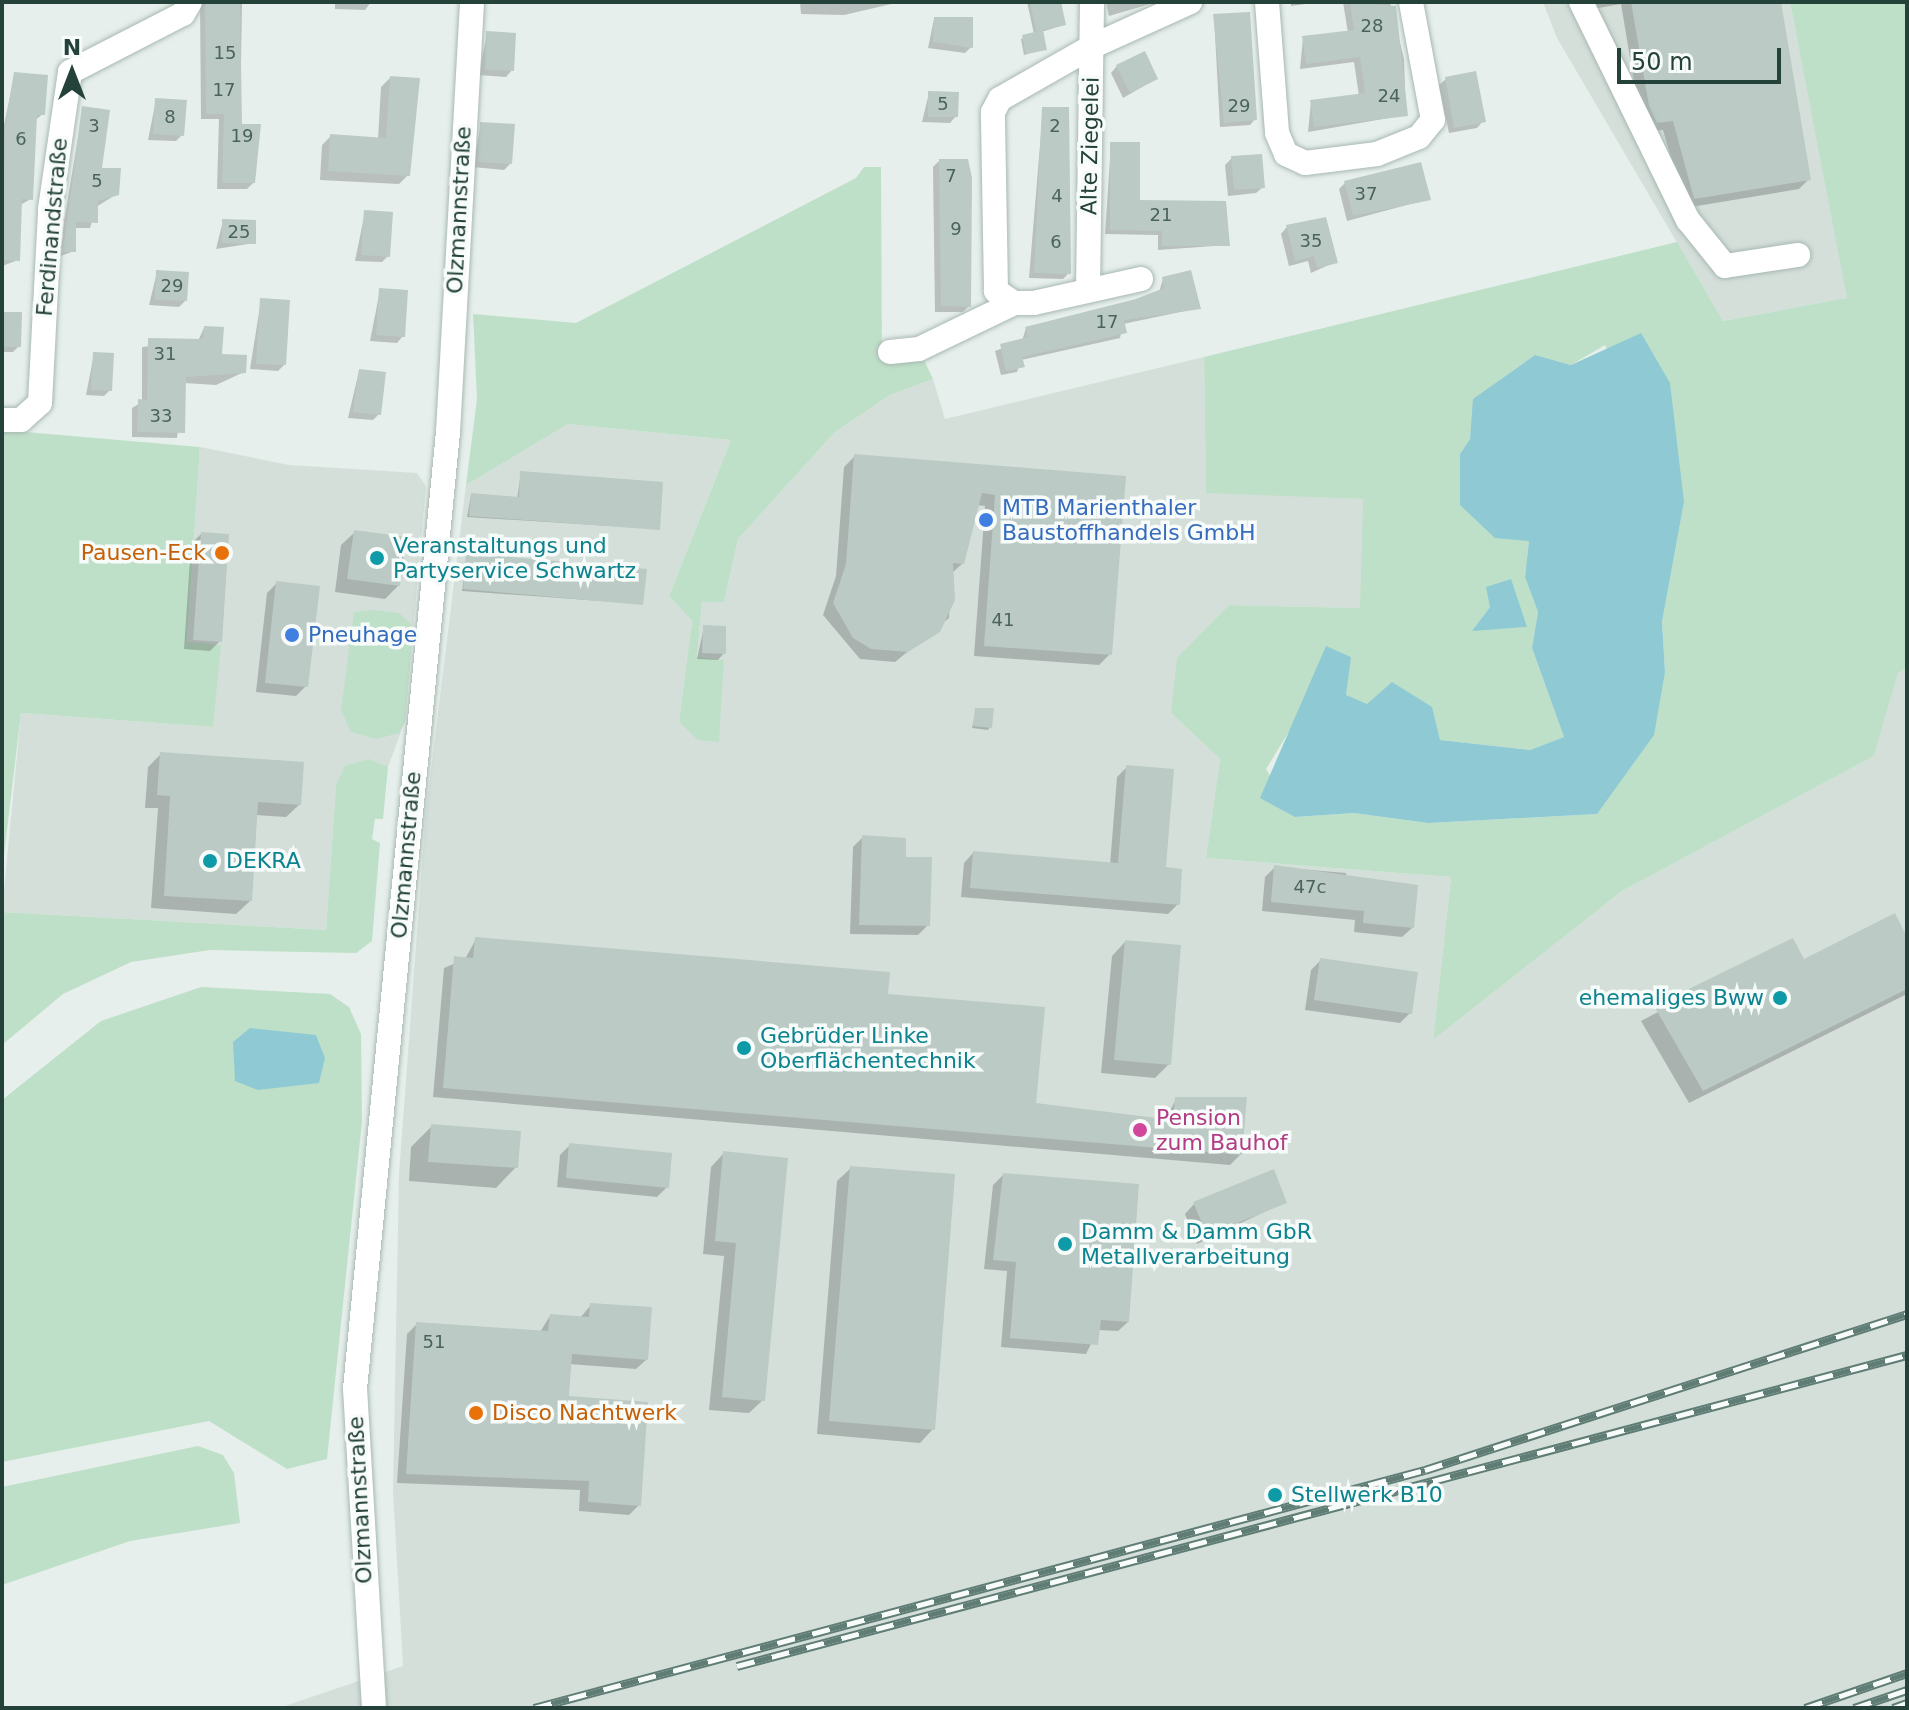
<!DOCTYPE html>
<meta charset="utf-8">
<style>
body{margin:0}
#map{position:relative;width:1909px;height:1710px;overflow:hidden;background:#e6efeb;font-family:"DejaVu Sans",sans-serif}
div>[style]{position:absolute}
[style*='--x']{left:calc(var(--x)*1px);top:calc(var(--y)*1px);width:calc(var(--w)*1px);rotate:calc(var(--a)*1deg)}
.built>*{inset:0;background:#d4dfda}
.green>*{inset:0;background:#bfe0c8}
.water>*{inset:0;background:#8ec9d4}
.shadow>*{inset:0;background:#0003}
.building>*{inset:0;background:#bbcac4}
.roads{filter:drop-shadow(0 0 2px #a8b8b2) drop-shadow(0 0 2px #a8b8b2)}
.minor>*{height:24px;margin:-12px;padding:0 12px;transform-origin:12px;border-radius:12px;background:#fff}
.secondary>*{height:24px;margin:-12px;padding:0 12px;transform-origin:12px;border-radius:12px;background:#fff}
.rail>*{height:9px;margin-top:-4.5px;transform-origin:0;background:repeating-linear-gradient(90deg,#f7fbf9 0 18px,#5f7d75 0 36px);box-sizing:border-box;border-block:2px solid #5f7d75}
.dots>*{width:22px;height:22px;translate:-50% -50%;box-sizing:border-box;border:4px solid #f7fbf9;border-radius:50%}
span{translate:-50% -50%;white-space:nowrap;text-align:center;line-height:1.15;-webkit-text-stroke:7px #f7fbf9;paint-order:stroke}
.number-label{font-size:18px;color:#4a645c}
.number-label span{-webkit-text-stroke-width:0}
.street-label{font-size:22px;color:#24423a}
.shop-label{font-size:22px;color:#366cbe}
.left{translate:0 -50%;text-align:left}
.culture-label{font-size:22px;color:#0d838f}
.right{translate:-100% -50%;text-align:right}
.food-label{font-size:22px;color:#c56008}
.hotel-label{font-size:22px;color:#b23c85}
.frame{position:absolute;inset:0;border:4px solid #24423a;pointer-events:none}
.north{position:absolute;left:32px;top:32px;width:80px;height:80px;-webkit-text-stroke:6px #f7fbf9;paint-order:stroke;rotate:0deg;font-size:22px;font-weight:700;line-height:32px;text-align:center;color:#24423a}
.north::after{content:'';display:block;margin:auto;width:28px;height:36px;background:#24423a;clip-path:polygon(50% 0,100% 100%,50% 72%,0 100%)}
.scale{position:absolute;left:1617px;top:48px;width:164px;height:36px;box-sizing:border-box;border:4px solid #24423a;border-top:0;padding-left:10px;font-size:24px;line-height:28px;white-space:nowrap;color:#24423a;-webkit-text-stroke:6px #f7fbf9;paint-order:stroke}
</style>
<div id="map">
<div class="built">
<i style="clip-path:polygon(1543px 2px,1790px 2px,1848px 298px,1723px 321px,1557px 38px)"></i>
<i style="clip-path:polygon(1204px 357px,1206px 492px,1364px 499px,1361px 608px,1229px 605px,1171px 713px,1220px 759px,1206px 858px,1451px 877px,1433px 1040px,1622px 891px,1874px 756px,1898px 672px,1907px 667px,1907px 1708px,279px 1708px,403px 1666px,393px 1492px,399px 1174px,426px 811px,466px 485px,568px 424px,731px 440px,669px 596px,692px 621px,679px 722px,724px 660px,697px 658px,702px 601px,724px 602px,738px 539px,835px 432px,890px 395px,933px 379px,945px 419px)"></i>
<i style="clip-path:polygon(200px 447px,289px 465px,417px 473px,426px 486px,405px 721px,388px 767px,336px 785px,326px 930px,2px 912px,21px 713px,213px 727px,187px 642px)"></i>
</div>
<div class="green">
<i style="clip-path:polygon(evenodd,1790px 2px,1907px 2px,1907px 667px,1898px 673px,1874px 756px,1622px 891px,1433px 1040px,1451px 877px,1206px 858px,1220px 759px,1171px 713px,1177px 658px,1229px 605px,1360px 608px,1363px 499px,1206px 493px,1204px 357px,1677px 242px,1723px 321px,1847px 298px,1790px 2px,1605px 345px,1684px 502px,1662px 622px,1665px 672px,1597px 814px,1428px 823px,1354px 813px,1295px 817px,1266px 769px,1299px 715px,1326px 647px,1351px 657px,1345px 695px,1439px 740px,1530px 750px,1564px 737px,1532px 648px,1538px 612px,1525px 577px,1529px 541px,1460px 454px,1470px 439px,1474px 399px,1535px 355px,1571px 365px,1605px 345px,1790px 2px,1490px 607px,1527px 627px,1473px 630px,1490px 607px)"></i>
<i style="clip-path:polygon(864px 167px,881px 167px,882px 361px,923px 358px,933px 379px,890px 395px,835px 432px,738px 539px,724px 602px,702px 602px,697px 657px,724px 660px,719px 742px,698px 740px,679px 722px,692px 621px,669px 596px,731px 440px,568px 424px,466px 485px,477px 399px,473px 314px,576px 323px,856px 178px)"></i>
<i style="clip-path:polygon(2px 430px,200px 447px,187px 642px,221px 645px,213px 727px,21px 713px,2px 871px)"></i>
<i style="clip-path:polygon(373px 610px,399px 613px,411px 624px,412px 641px,405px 721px,399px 733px,377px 739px,351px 732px,341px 710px,354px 612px)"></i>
<i style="clip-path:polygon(369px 759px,388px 767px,383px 819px,375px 819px,372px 839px,380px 843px,372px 941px,356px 953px,210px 950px,131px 962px,63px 994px,2px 1045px,2px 912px,326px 930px,336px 785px,345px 766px)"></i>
<i style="clip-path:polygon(201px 987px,330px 994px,349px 1007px,361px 1034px,362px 1121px,327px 1459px,287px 1469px,209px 1421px,2px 1462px,2px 1100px,101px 1021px)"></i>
<i style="clip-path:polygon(198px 1446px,223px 1455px,234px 1473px,240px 1523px,130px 1541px,2px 1585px,2px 1487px)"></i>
</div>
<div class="water">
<i style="clip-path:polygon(1641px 333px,1670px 383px,1684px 502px,1662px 622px,1665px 672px,1654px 735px,1597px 814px,1428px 823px,1354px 813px,1295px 817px,1260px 798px,1326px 646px,1351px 657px,1346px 695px,1367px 704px,1392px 682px,1432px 707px,1440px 740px,1530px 750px,1564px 737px,1532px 648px,1538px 612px,1525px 577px,1529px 541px,1495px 538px,1460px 505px,1460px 454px,1470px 439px,1473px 399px,1535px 355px,1571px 365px)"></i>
<i style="clip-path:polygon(1511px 579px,1527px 627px,1472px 631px,1490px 607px,1486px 587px)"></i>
<i style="clip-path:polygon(250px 1028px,316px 1035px,325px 1058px,319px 1083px,258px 1090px,235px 1081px,233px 1042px)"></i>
</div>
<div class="shadow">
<i style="clip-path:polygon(200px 2px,242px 2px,240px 126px,253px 183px,247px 189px,217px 189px,219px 119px,201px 119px)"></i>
<i style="clip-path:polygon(335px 2px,371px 2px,365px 10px,335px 9px)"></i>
<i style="clip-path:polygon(800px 2px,900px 2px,844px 15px,801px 14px)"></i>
<i style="clip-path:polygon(1027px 2px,1061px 2px,1064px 25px,1041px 32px,1045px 49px,1024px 55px,1021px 39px,1034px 34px)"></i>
<i style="clip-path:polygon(1106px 2px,1157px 2px,1109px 16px)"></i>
<i style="clip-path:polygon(1291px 2px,1320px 2px,1291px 6px)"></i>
<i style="clip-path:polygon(1343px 2px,1390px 2px,1404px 59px,1406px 115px,1308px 132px,1311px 102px,1359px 96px,1354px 62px,1300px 69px,1303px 38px,1348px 33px)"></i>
<i style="clip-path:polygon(1591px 2px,1779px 2px,1809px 179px,1799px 189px,1685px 208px,1663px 130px,1647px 132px,1640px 117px,1621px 4px,1593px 9px)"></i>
<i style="clip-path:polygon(1214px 16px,1255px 119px,1250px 125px,1220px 127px)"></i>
<i style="clip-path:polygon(934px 19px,971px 47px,965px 53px,928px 48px)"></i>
<i style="clip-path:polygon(487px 33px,512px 70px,506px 77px,479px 75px)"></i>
<i style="clip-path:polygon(1117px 66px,1156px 79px,1123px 98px,1111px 73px)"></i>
<i style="clip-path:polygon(15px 74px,43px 114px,35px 120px,31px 199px,20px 205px,18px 260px,2px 266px,2px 134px)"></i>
<i style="clip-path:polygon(390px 78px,408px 175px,399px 184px,320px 180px,322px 145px,331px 136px,378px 139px,381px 87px)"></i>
<i style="clip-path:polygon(1446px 79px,1483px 121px,1477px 128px,1449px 133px,1439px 85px)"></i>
<i style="clip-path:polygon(929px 93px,956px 116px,950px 123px,922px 122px)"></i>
<i style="clip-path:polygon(156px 100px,182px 135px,176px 141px,148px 140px)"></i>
<i style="clip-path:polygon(83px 108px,100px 170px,117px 194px,96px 207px,90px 228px,74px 228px,74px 251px,58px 257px)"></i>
<i style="clip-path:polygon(1043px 109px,1069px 273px,1063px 279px,1029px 278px)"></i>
<i style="clip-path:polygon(481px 124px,510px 164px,504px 170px,473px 167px)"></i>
<i style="clip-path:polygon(1111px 144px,1138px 202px,1228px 245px,1158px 250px,1158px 235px,1105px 234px)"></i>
<i style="clip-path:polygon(1232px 158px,1263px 187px,1256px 193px,1228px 196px,1225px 165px)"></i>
<i style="clip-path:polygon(939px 161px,969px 306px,963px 312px,935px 312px,933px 167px)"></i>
<i style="clip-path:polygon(1345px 183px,1429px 199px,1347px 221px,1339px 189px)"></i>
<i style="clip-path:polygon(365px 212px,388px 256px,382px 262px,355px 261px)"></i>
<i style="clip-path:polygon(223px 221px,254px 243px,216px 249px)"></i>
<i style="clip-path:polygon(1287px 227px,1335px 262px,1311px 273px,1308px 261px,1289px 266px,1281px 234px)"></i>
<i style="clip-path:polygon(157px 272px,185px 301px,179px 307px,149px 305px)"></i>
<i style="clip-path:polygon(1163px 279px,1199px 308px,1123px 324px,1120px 338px,1021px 360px,1017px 372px,1001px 375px,995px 351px,1022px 341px,1026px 328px,1137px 301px,1159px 292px)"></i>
<i style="clip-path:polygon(380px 290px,403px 336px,397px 343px,370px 341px)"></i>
<i style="clip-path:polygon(261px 300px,284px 365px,278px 371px,250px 369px)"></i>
<i style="clip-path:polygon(2px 314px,19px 346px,13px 352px,2px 352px)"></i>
<i style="clip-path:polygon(204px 328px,220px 356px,244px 372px,216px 385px,184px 383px,177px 438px,132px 437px,132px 408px,142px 402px,142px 347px,198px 341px)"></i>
<i style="clip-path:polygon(94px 354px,110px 390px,104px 396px,86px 395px)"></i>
<i style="clip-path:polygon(359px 371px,379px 414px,373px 420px,348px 418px)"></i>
<i style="clip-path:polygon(855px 456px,1124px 478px,1110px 654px,1099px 665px,974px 656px,985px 506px,977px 505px,963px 563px,951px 574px,949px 618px,895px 662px,860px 659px,823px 615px,836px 576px,844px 467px)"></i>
<i style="clip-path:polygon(521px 473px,658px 529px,467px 517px,471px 495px,517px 499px)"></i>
<i style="clip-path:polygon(355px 532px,398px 586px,385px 599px,335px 592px,341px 545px)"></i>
<i style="clip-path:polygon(201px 534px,220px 641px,210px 651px,184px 649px,191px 544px)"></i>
<i style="clip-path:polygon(467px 555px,642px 604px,462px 591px)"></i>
<i style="clip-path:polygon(277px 583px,306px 686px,296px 696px,256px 692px,267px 593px)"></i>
<i style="clip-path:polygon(704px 627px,724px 653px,718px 660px,697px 659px)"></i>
<i style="clip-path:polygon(976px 710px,990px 727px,988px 730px,972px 728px)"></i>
<i style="clip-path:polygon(161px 754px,300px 804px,286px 817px,255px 815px,250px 901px,236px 914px,151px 908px,158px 808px,145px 808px,148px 767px)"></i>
<i style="clip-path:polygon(1127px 767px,1178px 904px,1168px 914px,961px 897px,964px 863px,973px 853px,1110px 865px,1117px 777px)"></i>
<i style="clip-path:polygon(863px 837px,904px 859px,928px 925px,918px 935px,850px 934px,853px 847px)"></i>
<i style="clip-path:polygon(1275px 867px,1346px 873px,1346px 880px,1412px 928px,1402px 937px,1354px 932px,1355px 920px,1262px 911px,1265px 877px)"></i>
<i style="clip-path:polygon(476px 939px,886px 995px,1034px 1105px,1165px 1121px,1176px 1099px,1240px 1155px,1230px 1165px,433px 1097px,444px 968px,465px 959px)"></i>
<i style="clip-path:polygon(1792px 941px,1803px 962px,1907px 942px,1907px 994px,1689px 1103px,1641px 1021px)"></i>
<i style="clip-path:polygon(1125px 942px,1169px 1064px,1155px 1078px,1101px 1073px,1112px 956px)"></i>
<i style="clip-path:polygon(1321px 960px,1410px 1013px,1400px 1023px,1305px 1010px,1311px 970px)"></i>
<i style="clip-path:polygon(432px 1126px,516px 1167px,496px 1188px,409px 1181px,411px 1147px)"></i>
<i style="clip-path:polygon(570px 1145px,667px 1187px,657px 1197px,557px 1187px,560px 1155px)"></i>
<i style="clip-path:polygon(724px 1153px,763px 1400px,749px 1413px,709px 1410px,724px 1256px,703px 1254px,711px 1167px)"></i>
<i style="clip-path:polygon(851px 1168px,933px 1429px,920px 1443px,817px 1434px,837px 1181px)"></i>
<i style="clip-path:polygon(1003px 1175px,1128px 1322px,1118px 1331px,1098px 1330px,1086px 1354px,1001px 1347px,1007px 1271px,984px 1269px,993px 1185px)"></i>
<i style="clip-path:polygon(1285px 1202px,1197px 1244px,1185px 1214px,1194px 1204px)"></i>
<i style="clip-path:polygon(591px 1305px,646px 1360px,636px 1369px,569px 1364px,566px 1398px,639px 1505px,629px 1515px,579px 1511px,580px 1490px,397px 1483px,407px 1334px,417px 1324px,540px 1332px,550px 1316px,580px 1318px)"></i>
</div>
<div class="building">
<i style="clip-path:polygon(205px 2px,240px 2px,242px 124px,261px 124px,255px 183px,222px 183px,224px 114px,206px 114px)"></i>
<i style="clip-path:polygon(1030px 2px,1061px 2px,1066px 25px,1036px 31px)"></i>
<i style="clip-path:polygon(1350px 2px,1396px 6px,1408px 116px,1314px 127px,1310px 100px,1365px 93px,1360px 57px,1306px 64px,1302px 36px,1354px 30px)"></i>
<i style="clip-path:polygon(1631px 2px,1781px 2px,1811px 180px,1694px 199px,1673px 121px,1657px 123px,1649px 106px)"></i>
<i style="clip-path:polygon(1250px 12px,1257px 120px,1224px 123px,1213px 14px)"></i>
<i style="clip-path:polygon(934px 17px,973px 17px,973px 48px,933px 42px)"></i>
<i style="clip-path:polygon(1043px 30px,1047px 50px,1026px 54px,1022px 35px)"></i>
<i style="clip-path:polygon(486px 31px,516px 33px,514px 71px,485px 70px)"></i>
<i style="clip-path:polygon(1145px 51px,1158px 79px,1130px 93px,1116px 65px)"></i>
<i style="clip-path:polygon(1476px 71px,1486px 122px,1454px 128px,1445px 77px)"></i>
<i style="clip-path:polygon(14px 72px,48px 75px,45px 115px,37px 115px,33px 200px,22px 199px,20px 261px,2px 260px,5px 125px)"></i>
<i style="clip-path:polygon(390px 76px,420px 78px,410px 176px,328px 171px,330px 134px,386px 138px)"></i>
<i style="clip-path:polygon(928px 91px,959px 92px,958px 117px,928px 117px)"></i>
<i style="clip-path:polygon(155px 98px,187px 100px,184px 136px,153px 134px)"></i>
<i style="clip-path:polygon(82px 106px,110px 110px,102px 168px,121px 168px,119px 195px,98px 201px,98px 223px,76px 222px,76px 252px,63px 252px)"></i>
<i style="clip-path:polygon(1042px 107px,1069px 107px,1071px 274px,1034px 273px)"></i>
<i style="clip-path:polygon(480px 122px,515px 124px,512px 164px,478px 162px)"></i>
<i style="clip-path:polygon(1110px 142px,1140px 142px,1140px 200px,1226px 201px,1230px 246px,1162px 246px,1162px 231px,1110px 230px)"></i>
<i style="clip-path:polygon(1262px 154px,1265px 188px,1234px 190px,1231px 156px)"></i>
<i style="clip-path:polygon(939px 159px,968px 159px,972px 178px,971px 307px,941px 306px)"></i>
<i style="clip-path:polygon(1421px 162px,1431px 200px,1353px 216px,1344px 181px)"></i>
<i style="clip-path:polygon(364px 210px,393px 212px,390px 257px,361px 255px)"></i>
<i style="clip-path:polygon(1326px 217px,1338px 263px,1317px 268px,1314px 256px,1295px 261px,1286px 225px)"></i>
<i style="clip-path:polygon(222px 219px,256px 220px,256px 244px,222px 243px)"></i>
<i style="clip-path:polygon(156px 270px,189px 272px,187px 301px,155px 300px)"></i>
<i style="clip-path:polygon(1191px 270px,1201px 309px,1124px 320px,1127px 333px,1022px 357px,1025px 367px,1006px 371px,1000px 344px,1028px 337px,1025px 327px,1136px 299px,1164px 288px,1162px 277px)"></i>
<i style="clip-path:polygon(379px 288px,408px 290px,405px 337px,376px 335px)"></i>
<i style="clip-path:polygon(260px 298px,290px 300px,286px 365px,256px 364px)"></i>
<i style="clip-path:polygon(2px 312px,22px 312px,21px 347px,2px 347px)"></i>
<i style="clip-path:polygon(204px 326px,224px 327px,222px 354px,247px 355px,246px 373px,186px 377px,185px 433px,137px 432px,138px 399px,147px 400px,148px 338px,203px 339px)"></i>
<i style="clip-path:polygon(93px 352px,114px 353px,112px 391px,91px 390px)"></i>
<i style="clip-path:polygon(359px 369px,386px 372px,381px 415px,353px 412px)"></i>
<i style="clip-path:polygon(854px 454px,1126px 476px,1112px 655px,984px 646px,995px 495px,982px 493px,964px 564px,953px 563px,955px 600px,940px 632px,908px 652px,871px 649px,853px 638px,833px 603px,846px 564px)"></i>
<i style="clip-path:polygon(520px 471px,663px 482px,660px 530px,469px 516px,471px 493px,519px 497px)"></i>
<i style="clip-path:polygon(354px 530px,407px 537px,400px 586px,347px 579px)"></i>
<i style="clip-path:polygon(201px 532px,229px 534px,222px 642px,193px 640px)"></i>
<i style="clip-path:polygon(466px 553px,647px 569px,643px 605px,463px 589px)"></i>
<i style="clip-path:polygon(276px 581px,320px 586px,308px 687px,265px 683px)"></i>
<i style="clip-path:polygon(703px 625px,726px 626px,726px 654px,702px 653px)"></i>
<i style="clip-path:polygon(975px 708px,994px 708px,992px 728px,973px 726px)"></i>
<i style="clip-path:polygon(160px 752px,304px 762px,301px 805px,258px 802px,252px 901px,164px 896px,170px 796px,157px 795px)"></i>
<i style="clip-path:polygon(1126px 765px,1174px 769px,1166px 867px,1182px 869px,1180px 905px,970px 888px,973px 851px,1118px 863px)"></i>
<i style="clip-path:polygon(862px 835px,906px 838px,906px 857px,932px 857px,930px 926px,859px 925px)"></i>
<i style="clip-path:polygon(1274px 865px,1418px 885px,1414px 928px,1363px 923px,1364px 911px,1271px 902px)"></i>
<i style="clip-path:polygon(1895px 913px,1907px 937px,1907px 989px,1703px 1091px,1654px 1006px,1793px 938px,1804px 959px)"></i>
<i style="clip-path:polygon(475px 937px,890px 972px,888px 994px,1045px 1007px,1036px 1103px,1173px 1120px,1175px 1097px,1247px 1097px,1242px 1155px,443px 1088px,454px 956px,473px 958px)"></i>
<i style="clip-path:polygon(1125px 940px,1181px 945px,1171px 1065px,1114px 1060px)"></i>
<i style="clip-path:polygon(1320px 958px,1418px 972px,1412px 1014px,1314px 1000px)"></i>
<i style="clip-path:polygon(431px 1124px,521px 1131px,518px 1168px,428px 1162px)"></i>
<i style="clip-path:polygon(569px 1143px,672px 1153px,669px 1188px,566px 1178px)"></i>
<i style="clip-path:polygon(723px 1151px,788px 1158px,765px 1401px,722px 1397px,736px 1243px,715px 1241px)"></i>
<i style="clip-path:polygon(850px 1166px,955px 1174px,935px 1430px,829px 1421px)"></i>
<i style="clip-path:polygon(1274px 1169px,1287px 1203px,1207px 1235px,1193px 1202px)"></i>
<i style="clip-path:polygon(1003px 1173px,1139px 1184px,1129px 1322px,1101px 1320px,1098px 1345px,1010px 1338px,1016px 1262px,993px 1260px)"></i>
<i style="clip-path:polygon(590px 1303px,652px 1307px,648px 1360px,572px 1354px,569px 1396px,648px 1402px,641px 1506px,588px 1502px,589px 1481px,406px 1474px,416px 1322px,548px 1331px,550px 1314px,589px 1317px)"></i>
</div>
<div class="roads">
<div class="minor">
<i style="--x:1267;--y:2;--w:131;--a:85.6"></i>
<i style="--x:1277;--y:133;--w:23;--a:67"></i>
<i style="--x:1286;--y:154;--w:21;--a:25"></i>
<i style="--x:1305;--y:163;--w:73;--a:-7.1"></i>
<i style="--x:1377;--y:154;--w:45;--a:-22"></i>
<i style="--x:1419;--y:137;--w:22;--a:-51"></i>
<i style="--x:1433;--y:120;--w:120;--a:-100.6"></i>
<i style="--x:1581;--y:2;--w:243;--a:63.9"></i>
<i style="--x:1688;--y:220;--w:59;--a:51.2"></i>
<i style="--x:1725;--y:266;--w:74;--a:-8.6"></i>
<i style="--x:1141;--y:279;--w:110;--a:167.4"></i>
<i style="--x:1034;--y:303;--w:20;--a:180"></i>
<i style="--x:1014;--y:303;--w:22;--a:-146"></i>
<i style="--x:996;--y:291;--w:179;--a:-91"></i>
<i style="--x:993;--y:112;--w:15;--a:-62"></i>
<i style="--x:1000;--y:99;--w:105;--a:-29.7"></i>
<i style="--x:1091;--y:47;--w:109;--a:-24.4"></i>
<i style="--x:1088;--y:289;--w:287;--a:-89.2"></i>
<i style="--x:890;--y:352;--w:29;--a:-6"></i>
<i style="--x:919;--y:349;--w:106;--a:-25.8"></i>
<i style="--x:2;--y:420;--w:19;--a:0"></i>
<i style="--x:21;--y:420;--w:25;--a:-42"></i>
<i style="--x:40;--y:403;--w:194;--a:-87"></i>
<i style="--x:50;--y:209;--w:138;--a:-81.7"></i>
<i style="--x:70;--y:72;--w:127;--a:-27.2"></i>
<i style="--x:183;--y:14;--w:14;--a:-60"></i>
</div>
<div class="secondary">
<i style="--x:374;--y:1708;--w:320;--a:-93.4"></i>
<i style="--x:355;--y:1389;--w:962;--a:-84.45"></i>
<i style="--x:448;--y:432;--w:431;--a:-86.8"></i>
</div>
</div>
<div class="rail">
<i style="--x:737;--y:1666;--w:1211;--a:-14.89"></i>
<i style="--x:534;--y:1708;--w:922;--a:-14.96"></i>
<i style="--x:1425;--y:1470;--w:507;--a:-17.93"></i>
<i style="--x:1805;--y:1708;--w:108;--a:-18.9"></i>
<i style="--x:1854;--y:1708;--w:56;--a:-18.8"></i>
<i style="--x:1893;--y:1708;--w:15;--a:-20"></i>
</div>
<div class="dots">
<i style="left:986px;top:520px;background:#3f7fe0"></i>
<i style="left:222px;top:553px;background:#e8710a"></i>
<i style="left:377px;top:558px;background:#0f9aa8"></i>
<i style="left:292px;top:635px;background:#3f7fe0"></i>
<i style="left:210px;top:861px;background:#0f9aa8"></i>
<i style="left:1780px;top:998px;background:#0f9aa8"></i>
<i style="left:744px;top:1048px;background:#0f9aa8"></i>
<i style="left:1140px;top:1130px;background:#d1479c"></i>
<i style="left:1065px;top:1244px;background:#0f9aa8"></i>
<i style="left:476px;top:1413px;background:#e8710a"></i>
<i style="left:1275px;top:1495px;background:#0f9aa8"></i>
</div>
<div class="number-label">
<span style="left:1372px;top:26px">28</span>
<span style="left:225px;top:53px">15</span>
<span style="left:224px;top:90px">17</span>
<span style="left:1389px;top:96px">24</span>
<span style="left:943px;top:104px">5</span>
<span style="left:1239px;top:106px">29</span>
<span style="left:170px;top:117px">8</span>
<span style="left:94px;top:126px">3</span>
<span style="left:1055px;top:126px">2</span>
<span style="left:242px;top:136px">19</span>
<span style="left:21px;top:139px">6</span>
<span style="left:951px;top:176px">7</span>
<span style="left:97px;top:181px">5</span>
<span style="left:1366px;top:194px">37</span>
<span style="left:1057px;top:196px">4</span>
<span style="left:1161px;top:215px">21</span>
<span style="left:956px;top:229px">9</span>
<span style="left:239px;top:232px">25</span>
<span style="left:1311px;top:241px">35</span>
<span style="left:1056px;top:242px">6</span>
<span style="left:172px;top:286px">29</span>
<span style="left:1107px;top:322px">17</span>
<span style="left:165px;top:354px">31</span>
<span style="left:161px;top:416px">33</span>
<span style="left:1003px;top:620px">41</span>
<span style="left:1310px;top:887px">47c</span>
<span style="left:434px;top:1342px">51</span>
</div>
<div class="street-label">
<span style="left:1090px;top:146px;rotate:-89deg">Alte Ziegelei</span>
<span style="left:459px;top:210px;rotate:-87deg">Olzmannstraße</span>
<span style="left:52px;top:227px;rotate:-85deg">Ferdinandstraße</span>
<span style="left:406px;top:855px;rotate:-85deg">Olzmannstraße</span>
<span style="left:360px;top:1500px;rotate:-93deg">Olzmannstraße</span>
</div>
<div class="shop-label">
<span class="left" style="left:1002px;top:520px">MTB Marienthaler<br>Baustoffhandels GmbH</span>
<span class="left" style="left:308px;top:635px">Pneuhage</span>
</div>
<div class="culture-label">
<span class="left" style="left:393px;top:558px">Veranstaltungs und<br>Partyservice Schwartz</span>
<span class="left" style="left:226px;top:861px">DEKRA</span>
<span class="right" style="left:1764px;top:998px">ehemaliges Bww</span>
<span class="left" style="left:760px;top:1048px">Gebrüder Linke<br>Oberflächentechnik</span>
<span class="left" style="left:1081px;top:1244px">Damm &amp; Damm GbR<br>Metallverarbeitung</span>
<span class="left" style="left:1291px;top:1495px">Stellwerk B10</span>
</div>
<div class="food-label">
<span class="right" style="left:206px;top:553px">Pausen-Eck</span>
<span class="left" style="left:492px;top:1413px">Disco Nachtwerk</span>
</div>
<div class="hotel-label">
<span class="left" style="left:1156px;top:1130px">Pension<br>zum Bauhof</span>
</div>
<div class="frame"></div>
<div class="north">N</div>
<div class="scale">50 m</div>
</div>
